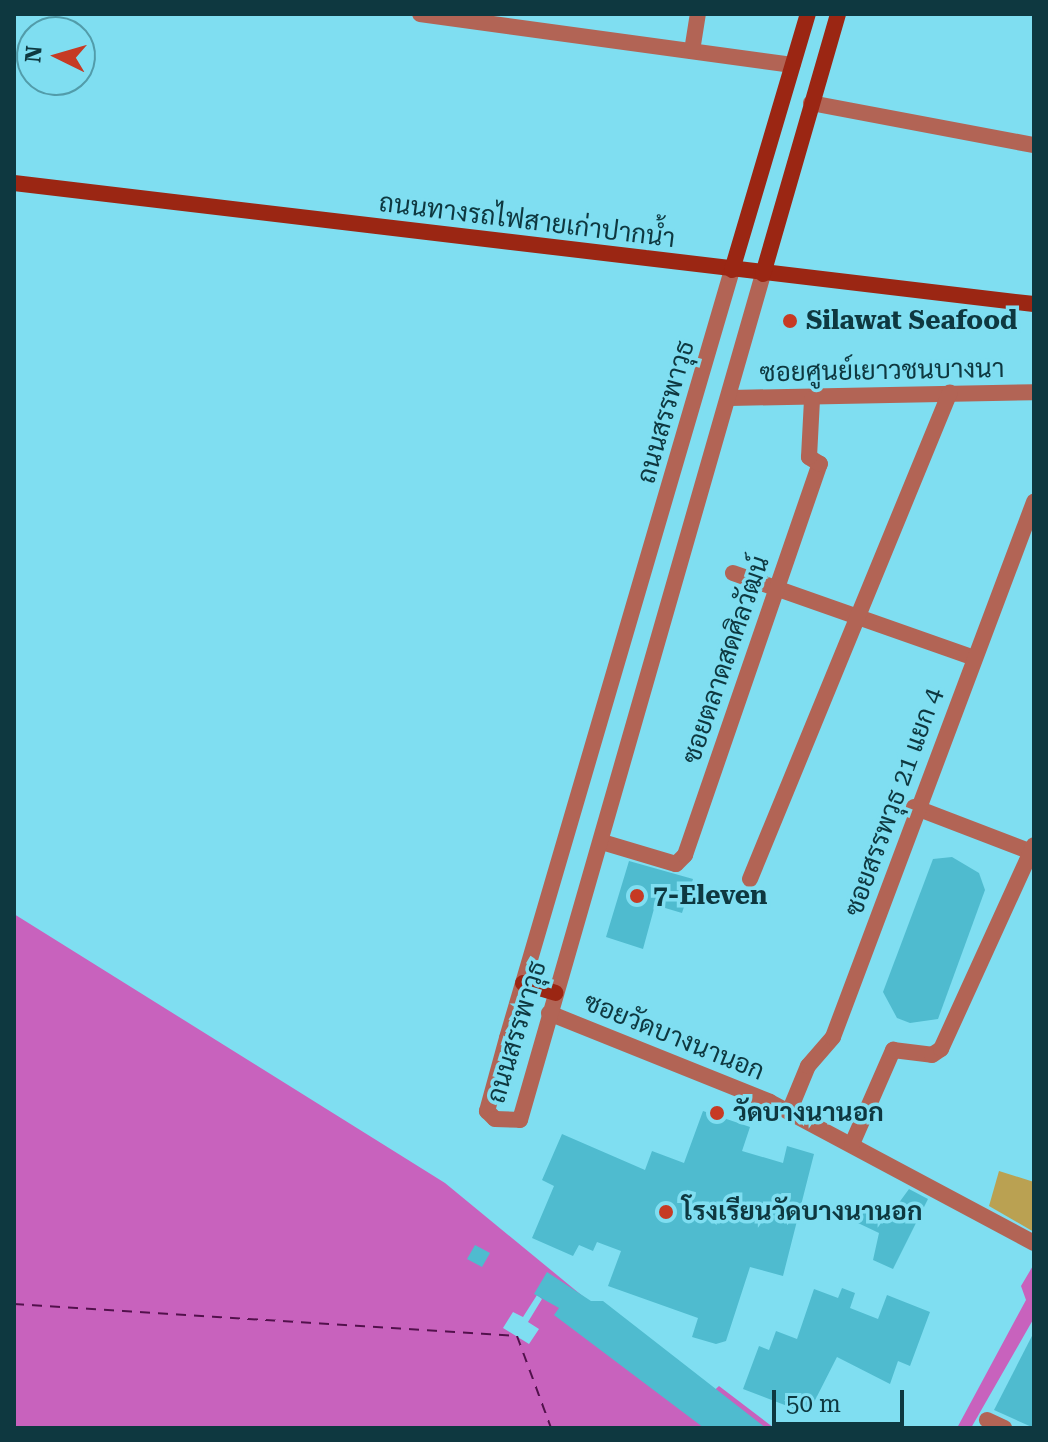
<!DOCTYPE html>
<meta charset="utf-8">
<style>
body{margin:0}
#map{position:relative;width:1048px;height:1442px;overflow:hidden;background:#7fdef1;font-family:"Roboto Serif",Sarabun,serif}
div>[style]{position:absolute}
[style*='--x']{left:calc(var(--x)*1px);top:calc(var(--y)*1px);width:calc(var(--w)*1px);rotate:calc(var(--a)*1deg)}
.green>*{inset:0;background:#baa152}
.water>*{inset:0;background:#c862bd}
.pier>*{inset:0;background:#7fdef1}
.ferry>*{height:2px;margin-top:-1px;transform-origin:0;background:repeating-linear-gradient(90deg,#52114c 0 10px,transparent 0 18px)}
.building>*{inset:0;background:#4fbbcf}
.minor>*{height:16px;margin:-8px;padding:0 8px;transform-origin:8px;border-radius:8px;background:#b26455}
.tertiary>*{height:16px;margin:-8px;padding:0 8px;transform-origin:8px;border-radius:8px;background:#b26455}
.secondary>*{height:16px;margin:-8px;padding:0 8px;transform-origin:8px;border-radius:8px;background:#9b2613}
.dots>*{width:22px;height:22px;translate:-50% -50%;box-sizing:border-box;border:4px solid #7fdef1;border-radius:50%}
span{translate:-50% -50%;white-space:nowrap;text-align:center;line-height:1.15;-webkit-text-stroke:7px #7fdef1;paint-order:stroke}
.street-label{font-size:26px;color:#0e3840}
.poi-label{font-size:26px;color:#0e3840;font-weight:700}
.left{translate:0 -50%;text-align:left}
.frame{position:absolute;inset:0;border:16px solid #0e3840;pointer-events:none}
.north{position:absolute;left:16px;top:16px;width:80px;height:80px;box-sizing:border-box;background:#7fdef1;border:2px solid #529caa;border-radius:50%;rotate:275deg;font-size:22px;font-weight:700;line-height:32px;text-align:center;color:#0e3840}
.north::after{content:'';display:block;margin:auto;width:28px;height:36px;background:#c63a24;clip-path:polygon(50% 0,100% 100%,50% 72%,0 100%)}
.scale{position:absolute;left:772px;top:1390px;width:132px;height:36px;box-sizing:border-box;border:4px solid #0e3840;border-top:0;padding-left:10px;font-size:24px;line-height:28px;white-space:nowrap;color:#0e3840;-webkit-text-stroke:6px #7fdef1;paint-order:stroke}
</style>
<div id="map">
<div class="green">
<i style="clip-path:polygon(999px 1171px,1034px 1182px,1034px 1232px,989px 1206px)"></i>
</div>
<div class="water">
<i style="clip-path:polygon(14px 914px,445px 1183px,658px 1358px,695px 1408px,719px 1386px,774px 1428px,14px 1428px)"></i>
<i style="clip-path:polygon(1034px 1264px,1034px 1318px,971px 1428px,957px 1428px,1026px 1300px,1021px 1286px)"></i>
</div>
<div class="pier">
<i style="clip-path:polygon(537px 1295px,542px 1299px,528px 1322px,539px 1329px,529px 1344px,503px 1328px,513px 1312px,523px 1317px)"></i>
</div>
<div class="ferry">
<i style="--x:14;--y:1304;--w:504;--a:3.64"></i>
<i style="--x:517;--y:1336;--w:98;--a:69.7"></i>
</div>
<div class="building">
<i style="clip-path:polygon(952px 857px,979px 873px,985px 890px,938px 1019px,910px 1023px,897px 1018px,883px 992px,933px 859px)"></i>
<i style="clip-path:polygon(629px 861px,693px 879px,682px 913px,655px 905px,643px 949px,606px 937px)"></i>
<i style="clip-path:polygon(703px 1111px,750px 1127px,742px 1151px,783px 1163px,787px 1146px,814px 1154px,783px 1276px,750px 1267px,726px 1341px,716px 1344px,692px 1337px,698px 1318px,608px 1286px,621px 1251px,597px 1242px,593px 1251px,579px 1245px,573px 1256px,532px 1238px,554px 1186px,542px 1180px,562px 1134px,645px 1170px,652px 1151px,684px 1163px)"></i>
<i style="clip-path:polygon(909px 1189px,928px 1199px,893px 1269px,873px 1260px,879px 1233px,858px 1223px,868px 1204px,890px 1215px)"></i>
<i style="clip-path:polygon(475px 1245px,490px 1253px,482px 1267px,467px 1259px)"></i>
<i style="clip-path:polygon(547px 1272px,591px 1301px,603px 1301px,766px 1428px,704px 1428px,554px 1315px,559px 1308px,534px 1294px)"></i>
<i style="clip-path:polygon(842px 1288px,855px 1293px,850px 1308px,878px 1319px,887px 1295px,930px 1312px,910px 1366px,898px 1361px,890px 1384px,837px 1357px,808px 1414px,743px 1389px,759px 1346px,769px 1350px,776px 1331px,797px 1339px,814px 1289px,838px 1298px)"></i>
<i style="clip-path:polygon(1034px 1332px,1034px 1428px,994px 1410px)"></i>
</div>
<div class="minor">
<i style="--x:420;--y:14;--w:376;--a:7.8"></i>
<i style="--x:692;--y:51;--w:37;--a:-81"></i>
<i style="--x:811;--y:103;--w:227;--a:10.7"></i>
<i style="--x:730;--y:398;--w:304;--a:-1.1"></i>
<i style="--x:733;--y:573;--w:256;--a:19.4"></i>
<i style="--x:914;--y:807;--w:125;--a:21"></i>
<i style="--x:602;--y:842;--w:77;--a:16.6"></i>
<i style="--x:676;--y:864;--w:13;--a:-45"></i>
<i style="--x:685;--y:855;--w:414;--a:-71"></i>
<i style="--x:820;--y:464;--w:13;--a:-148"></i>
<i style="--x:809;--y:457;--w:58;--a:-87"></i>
<i style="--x:750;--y:879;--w:526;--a:-67.67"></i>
<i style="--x:549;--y:1013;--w:238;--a:21.9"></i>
<i style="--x:770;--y:1102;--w:299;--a:28.1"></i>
<i style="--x:789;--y:1112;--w:50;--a:-67.6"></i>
<i style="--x:808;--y:1066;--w:38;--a:-49"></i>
<i style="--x:833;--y:1037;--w:572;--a:-69.41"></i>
<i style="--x:852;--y:1144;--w:103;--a:-66.4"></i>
<i style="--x:893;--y:1050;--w:39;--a:7"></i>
<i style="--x:932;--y:1055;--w:11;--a:-34"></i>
<i style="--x:941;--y:1049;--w:224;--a:-65.5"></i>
<i style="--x:987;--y:1420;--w:19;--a:25"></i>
</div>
<div class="tertiary">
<i style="--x:732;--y:270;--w:800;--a:106.33"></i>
<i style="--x:507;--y:1038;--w:76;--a:105.3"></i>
<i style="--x:487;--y:1111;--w:11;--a:45"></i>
<i style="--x:495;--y:1119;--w:25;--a:2"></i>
<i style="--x:520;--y:1120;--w:880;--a:-73.97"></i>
</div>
<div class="secondary">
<i style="--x:14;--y:183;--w:1027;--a:6.77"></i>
<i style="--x:732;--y:270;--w:267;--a:-73.5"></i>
<i style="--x:763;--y:274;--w:271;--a:-73.9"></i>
<i style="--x:523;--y:983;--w:34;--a:17"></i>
</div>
<div class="dots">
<i style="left:790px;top:321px;background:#c63a24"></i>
<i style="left:637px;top:896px;background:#c63a24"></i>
<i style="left:717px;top:1113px;background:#c63a24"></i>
<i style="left:666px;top:1212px;background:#c63a24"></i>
</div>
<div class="street-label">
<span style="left:527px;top:221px;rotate:7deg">ถนนทางรถไฟสายเก่าปากน้ำ</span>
<span style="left:882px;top:371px;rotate:-1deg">ซอยศูนย์เยาวชนบางนา</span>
<span style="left:666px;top:412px;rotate:-74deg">ถนนสรรพาวุธ</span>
<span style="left:726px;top:660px;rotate:-71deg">ซอยตลาดสดศิลวัฒน์</span>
<span style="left:894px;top:802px;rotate:-70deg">ซอยสรรพวุธ 21 แยก 4</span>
<span style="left:517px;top:1032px;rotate:-73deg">ถนนสรรพาวุธ</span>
<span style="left:674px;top:1037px;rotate:22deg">ซอยวัดบางนานอก</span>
</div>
<div class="poi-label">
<span class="left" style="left:806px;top:321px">Silawat Seafood</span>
<span class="left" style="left:653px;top:896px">7-Eleven</span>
<span class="left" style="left:733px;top:1113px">วัดบางนานอก</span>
<span class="left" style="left:682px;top:1212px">โรงเรียนวัดบางนานอก</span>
</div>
<div class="frame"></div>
<div class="north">N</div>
<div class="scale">50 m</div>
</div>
